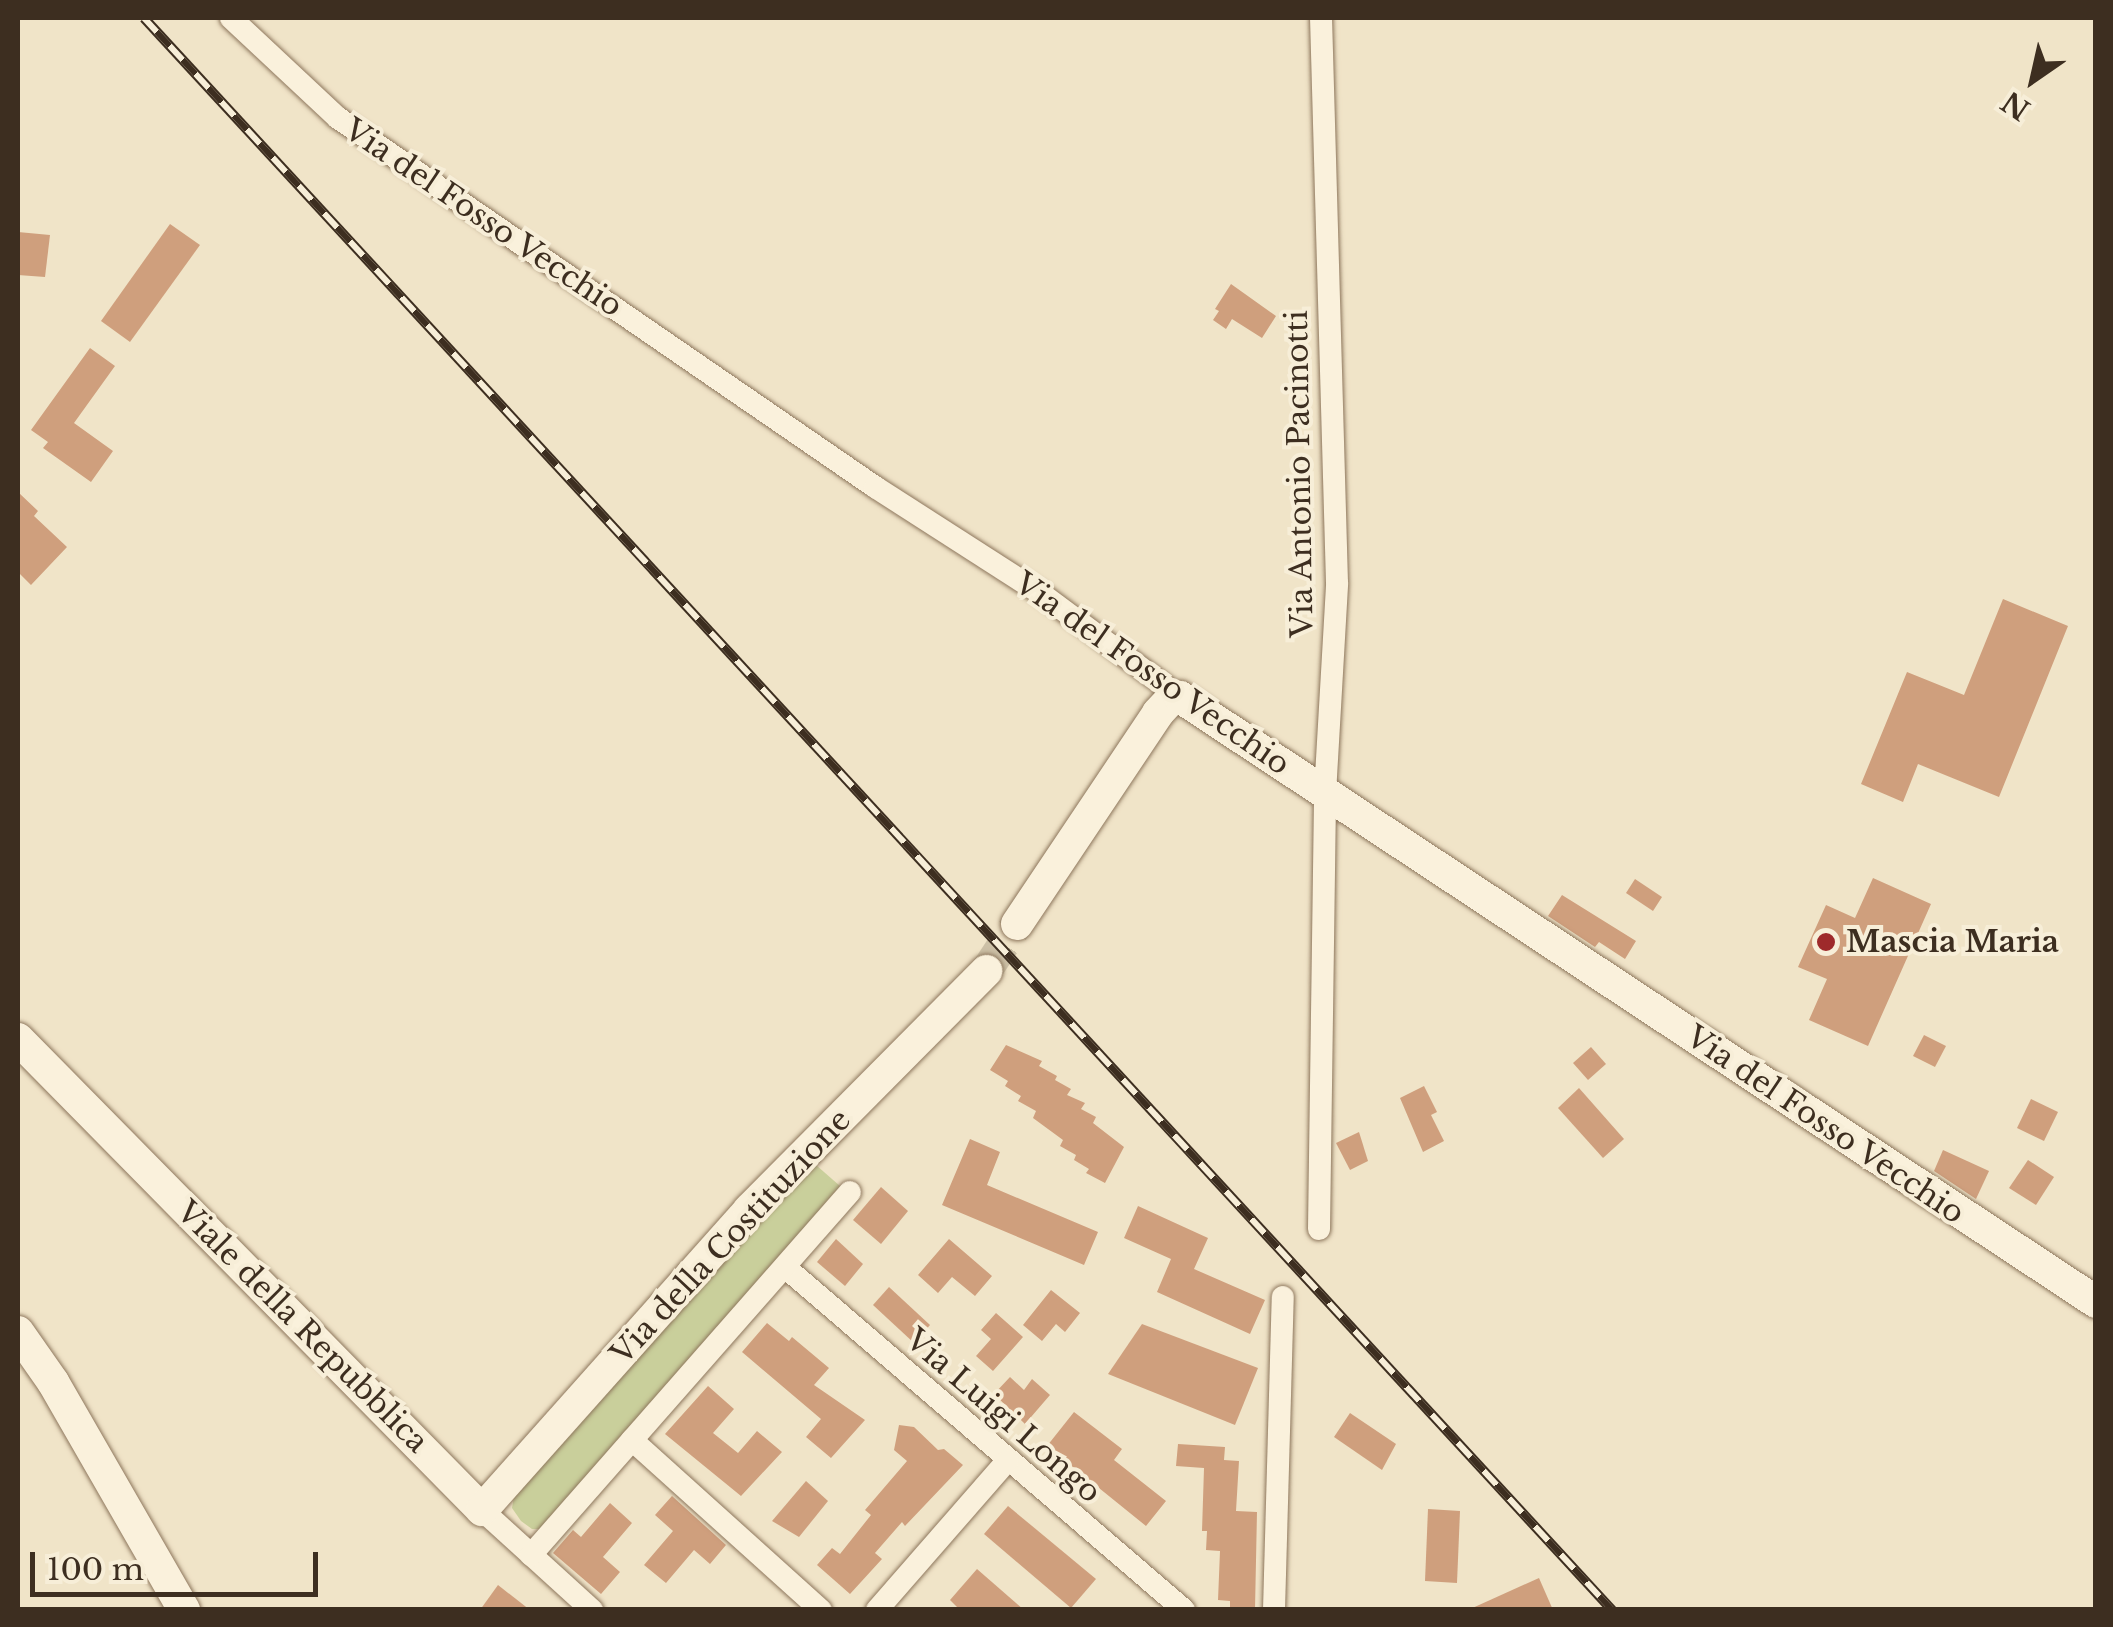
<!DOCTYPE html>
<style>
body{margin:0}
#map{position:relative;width:2113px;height:1627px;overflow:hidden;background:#f0e4c8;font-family:"Libre Baskerville",serif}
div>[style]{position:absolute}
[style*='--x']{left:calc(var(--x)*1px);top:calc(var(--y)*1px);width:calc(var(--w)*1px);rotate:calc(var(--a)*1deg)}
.green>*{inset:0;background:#c9cf9b}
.building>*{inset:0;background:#cf9f7d}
.secondary-tunnel>*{height:32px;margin-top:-16px;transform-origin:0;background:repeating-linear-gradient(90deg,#ccc0a6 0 32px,transparent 0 48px)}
.roads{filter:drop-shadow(0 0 2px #8d765c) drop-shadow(0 0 2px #8d765c)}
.street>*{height:22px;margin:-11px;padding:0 11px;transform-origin:11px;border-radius:11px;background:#faf1dc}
.secondary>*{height:32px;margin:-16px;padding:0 16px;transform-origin:16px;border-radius:16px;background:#faf1dc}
.rail>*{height:10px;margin-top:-5px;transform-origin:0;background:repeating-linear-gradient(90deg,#f7eed8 0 19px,#3d2e20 0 38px);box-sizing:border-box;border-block:2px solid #3d2e20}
.dots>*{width:28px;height:28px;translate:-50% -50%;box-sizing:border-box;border:5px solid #f7eed8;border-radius:50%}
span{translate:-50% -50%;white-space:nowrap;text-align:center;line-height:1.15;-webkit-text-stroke:8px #f7eed8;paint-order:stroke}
.street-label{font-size:30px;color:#3d2e20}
.poi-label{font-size:30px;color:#3d2e20;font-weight:700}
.left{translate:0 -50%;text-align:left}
.frame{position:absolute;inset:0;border:20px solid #3d2e20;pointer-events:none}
.north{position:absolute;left:1983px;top:30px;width:100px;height:100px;-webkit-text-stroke:8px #f7eed8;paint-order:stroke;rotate:214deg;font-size:28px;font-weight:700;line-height:40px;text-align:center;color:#3d2e20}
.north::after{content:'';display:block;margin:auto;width:35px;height:45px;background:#3d2e20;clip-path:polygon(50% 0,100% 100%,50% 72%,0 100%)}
.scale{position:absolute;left:30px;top:1552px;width:288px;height:45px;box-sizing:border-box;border:5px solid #3d2e20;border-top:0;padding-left:12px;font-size:30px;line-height:35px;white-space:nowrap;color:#3d2e20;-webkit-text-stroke:8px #f7eed8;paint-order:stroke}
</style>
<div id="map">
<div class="green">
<i style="clip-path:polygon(816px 1165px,840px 1186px,544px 1529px,532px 1529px,521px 1521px,512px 1508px,514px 1497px,762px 1217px)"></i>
</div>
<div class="building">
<i style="clip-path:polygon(170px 224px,200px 245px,130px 342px,101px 321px)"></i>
<i style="clip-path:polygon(18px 232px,50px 235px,45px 277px,18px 275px)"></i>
<i style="clip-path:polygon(1231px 284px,1276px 316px,1262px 338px,1232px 319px,1226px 329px,1213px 320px,1219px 311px,1215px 309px)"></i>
<i style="clip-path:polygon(90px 348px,115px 366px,74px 423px,113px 451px,91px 482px,43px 448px,48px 442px,31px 430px)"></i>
<i style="clip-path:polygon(18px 492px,38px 511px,34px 516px,67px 547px,31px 585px,18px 572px)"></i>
<i style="clip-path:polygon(2003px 599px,2068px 626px,1999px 797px,1918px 764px,1903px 802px,1861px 784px,1907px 672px,1964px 695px)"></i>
<i style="clip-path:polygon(1873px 878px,1931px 904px,1868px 1046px,1809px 1020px,1827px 979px,1798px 967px,1826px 905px,1855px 918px)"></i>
<i style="clip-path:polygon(1635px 879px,1662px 897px,1653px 911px,1626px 893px)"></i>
<i style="clip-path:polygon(1562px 895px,1636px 941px,1625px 959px,1599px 942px,1595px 947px,1548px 916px)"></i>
<i style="clip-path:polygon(1924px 1035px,1946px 1046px,1935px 1067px,1913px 1056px)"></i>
<i style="clip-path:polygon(1006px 1045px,1042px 1061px,1039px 1066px,1057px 1076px,1055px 1080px,1071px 1089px,1067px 1095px,1085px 1103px,1081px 1109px,1096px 1117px,1093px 1123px,1124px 1147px,1105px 1183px,1086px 1173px,1089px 1169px,1074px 1160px,1076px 1155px,1060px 1146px,1063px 1140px,1033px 1118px,1036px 1111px,1018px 1101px,1021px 1096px,1005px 1086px,1008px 1081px,990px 1070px)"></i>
<i style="clip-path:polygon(1591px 1047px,1606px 1064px,1588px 1080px,1573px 1063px)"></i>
<i style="clip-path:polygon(1424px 1086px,1437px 1112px,1431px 1115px,1444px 1141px,1423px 1152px,1400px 1098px)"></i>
<i style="clip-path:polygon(1579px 1088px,1624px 1139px,1603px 1158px,1558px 1108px)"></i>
<i style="clip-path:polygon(2031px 1099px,2058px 1112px,2044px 1141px,2017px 1128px)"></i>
<i style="clip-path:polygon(1359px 1132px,1368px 1161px,1350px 1170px,1336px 1143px)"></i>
<i style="clip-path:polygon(970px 1139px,1000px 1152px,987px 1185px,1098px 1232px,1084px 1265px,942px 1205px)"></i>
<i style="clip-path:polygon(1943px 1150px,1989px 1171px,1976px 1199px,1934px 1171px)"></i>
<i style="clip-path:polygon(2028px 1160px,2054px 1177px,2036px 1205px,2009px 1188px)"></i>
<i style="clip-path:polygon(881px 1187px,908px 1211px,881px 1244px,853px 1220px)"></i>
<i style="clip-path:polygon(1138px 1206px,1208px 1238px,1194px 1269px,1265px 1300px,1250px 1334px,1157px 1292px,1171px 1259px,1124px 1238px)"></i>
<i style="clip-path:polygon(836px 1239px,863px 1264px,845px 1286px,817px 1262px)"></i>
<i style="clip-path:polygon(949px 1239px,992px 1276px,975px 1296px,952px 1277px,938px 1293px,918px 1275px)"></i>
<i style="clip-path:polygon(889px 1287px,930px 1325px,914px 1343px,873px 1305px)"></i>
<i style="clip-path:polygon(1051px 1290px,1080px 1313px,1065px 1332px,1056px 1324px,1042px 1341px,1023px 1325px)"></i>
<i style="clip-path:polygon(996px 1313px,1023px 1337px,993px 1371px,976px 1356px,991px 1339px,981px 1330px)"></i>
<i style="clip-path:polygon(767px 1323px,789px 1341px,792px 1337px,829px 1368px,814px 1385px,865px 1420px,831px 1458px,806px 1437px,821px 1419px,742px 1352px)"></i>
<i style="clip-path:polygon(1142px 1324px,1258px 1368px,1235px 1425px,1108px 1374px)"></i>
<i style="clip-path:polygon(1010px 1377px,1024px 1390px,1032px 1379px,1050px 1395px,1025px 1424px,994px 1394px)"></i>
<i style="clip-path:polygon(708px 1386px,734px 1409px,713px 1433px,738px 1453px,757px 1431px,782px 1452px,741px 1496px,665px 1434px)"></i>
<i style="clip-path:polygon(1074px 1412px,1122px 1449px,1114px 1460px,1166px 1501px,1146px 1526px,1047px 1446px)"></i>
<i style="clip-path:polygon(1350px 1413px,1396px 1444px,1382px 1470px,1334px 1437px)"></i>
<i style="clip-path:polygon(899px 1425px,914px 1427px,938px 1450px,944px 1449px,963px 1465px,905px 1526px,902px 1522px,875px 1553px,882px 1559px,850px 1594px,817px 1565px,832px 1548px,840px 1554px,871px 1515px,865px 1510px,907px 1461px,894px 1450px)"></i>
<i style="clip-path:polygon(1178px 1444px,1225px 1447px,1224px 1460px,1239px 1461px,1236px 1511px,1257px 1512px,1255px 1610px,1230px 1610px,1230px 1601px,1218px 1600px,1220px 1551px,1206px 1550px,1207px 1531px,1202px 1531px,1204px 1468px,1176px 1466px)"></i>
<i style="clip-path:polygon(806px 1481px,828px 1501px,799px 1537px,772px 1521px)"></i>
<i style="clip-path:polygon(672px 1496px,726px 1545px,710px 1564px,694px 1550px,666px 1583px,644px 1565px,673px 1531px,655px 1515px)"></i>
<i style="clip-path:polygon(610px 1503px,632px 1523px,603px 1557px,620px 1572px,601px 1594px,553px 1553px,573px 1530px,581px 1537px)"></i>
<i style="clip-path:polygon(1008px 1506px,1096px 1579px,1071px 1608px,984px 1534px)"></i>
<i style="clip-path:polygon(1428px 1509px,1460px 1511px,1457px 1583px,1425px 1581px)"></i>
<i style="clip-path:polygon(977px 1569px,1024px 1610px,960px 1610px,950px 1600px)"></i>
<i style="clip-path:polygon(1539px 1578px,1553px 1610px,1468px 1610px)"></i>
<i style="clip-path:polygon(498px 1585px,530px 1610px,480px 1610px)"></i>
</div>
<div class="secondary-tunnel">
<i style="--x:986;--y:971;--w:56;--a:-56.6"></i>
</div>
<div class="roads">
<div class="street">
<i style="--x:231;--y:18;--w:146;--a:43.1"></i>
<i style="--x:338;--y:118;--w:652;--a:34.49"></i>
<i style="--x:875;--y:487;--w:200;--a:32.7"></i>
<i style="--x:1043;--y:595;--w:171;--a:36.7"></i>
<i style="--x:1319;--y:1229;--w:435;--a:-89.2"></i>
<i style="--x:1325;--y:794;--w:211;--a:-86.7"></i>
<i style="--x:1337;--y:583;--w:565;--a:-91.62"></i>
<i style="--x:785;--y:1267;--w:526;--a:40.68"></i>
<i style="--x:632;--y:1440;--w:254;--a:42"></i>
<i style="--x:482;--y:1510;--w:149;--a:42.3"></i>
<i style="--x:531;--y:1555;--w:483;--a:-48.7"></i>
<i style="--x:877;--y:1610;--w:198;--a:-48.9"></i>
<i style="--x:1274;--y:1610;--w:313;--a:-88.4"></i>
</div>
<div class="secondary">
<i style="--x:1017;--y:924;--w:254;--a:-56.2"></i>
<i style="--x:1158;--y:713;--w:19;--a:-47"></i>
<i style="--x:1171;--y:699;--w:9;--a:-13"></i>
<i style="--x:1180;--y:697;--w:1098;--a:33.44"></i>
<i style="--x:18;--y:1039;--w:661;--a:45.43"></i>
<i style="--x:482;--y:1510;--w:402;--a:-48.3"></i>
<i style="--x:749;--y:1210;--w:337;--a:-45.2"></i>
<i style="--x:18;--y:1332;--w:61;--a:55"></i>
<i style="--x:53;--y:1382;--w:263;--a:60.1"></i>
</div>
</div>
<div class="rail">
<i style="--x:144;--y:18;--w:2166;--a:47.32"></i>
</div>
<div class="dots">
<i style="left:1826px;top:942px;background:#9e2a2b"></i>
</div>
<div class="street-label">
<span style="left:483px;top:218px;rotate:34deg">Via del Fosso Vecchio</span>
<span style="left:1300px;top:474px;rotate:-91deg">Via Antonio Pacinotti</span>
<span style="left:1152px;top:674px;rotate:35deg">Via del Fosso Vecchio</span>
<span style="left:1825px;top:1125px;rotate:34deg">Via del Fosso Vecchio</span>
<span style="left:731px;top:1237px;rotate:-47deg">Via della Costituzione</span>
<span style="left:302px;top:1327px;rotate:45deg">Viale della Repubblica</span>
<span style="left:1003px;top:1416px;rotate:41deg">Via Luigi Longo</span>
</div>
<div class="poi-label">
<span class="left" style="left:1846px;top:942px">Mascia Maria</span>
</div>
<div class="frame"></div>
<div class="north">N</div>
<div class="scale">100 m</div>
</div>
